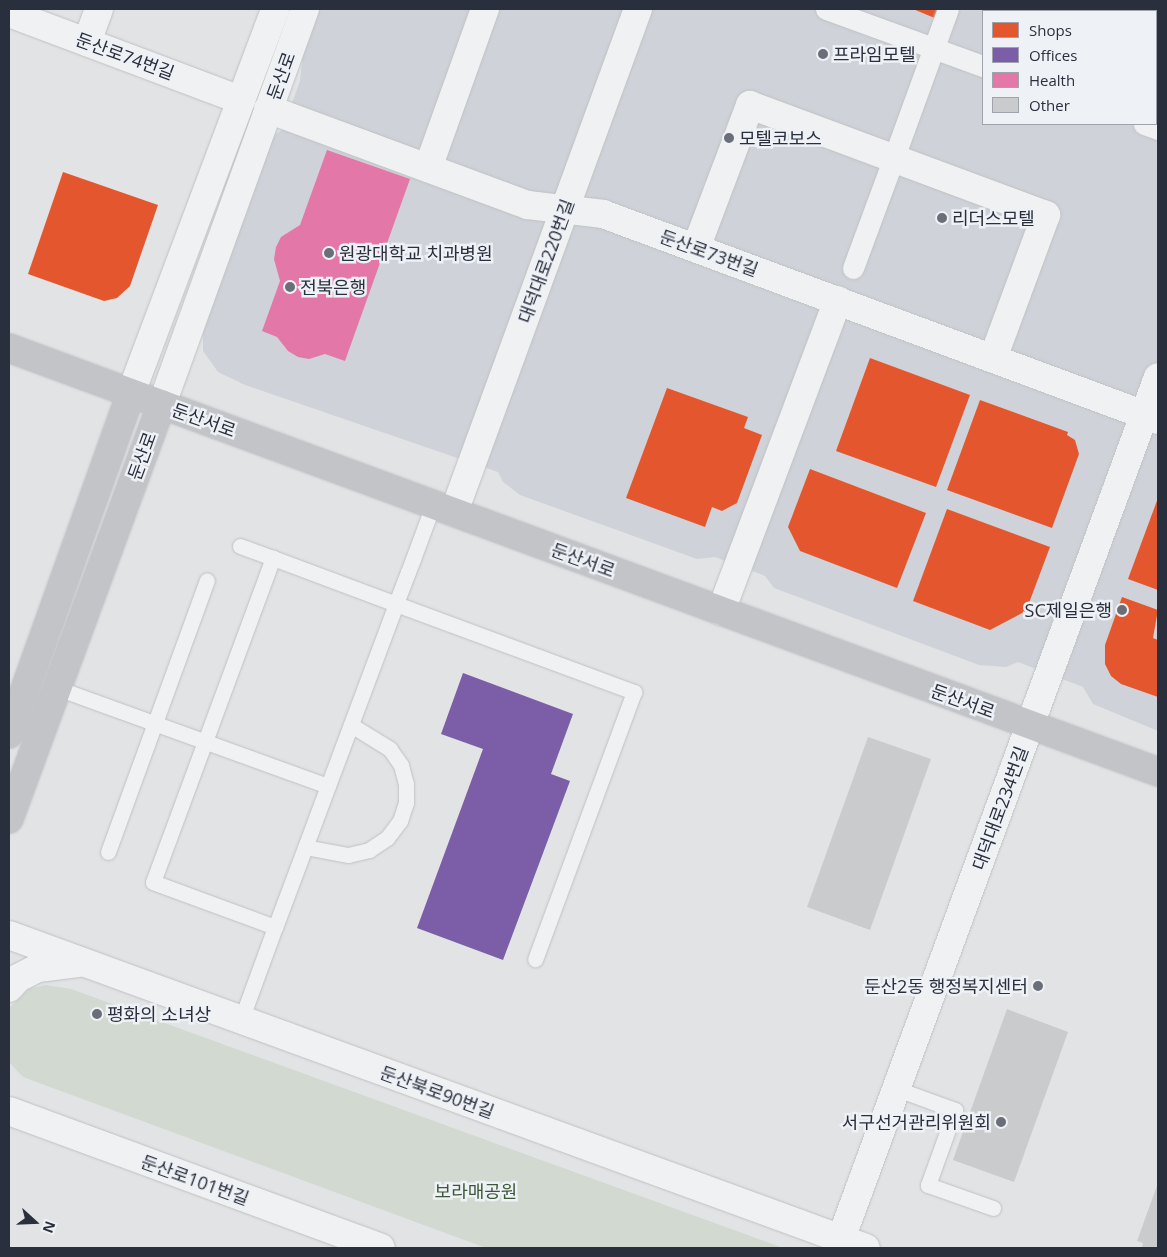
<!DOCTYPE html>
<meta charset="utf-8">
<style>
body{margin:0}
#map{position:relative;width:1167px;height:1257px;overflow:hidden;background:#e1e3e5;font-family:"Open Sans","Noto Sans KR",sans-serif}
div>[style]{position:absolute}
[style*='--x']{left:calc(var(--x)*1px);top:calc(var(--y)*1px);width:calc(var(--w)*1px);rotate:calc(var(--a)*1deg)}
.built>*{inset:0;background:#cfd2d8}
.green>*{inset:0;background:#d1d9d1}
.shops>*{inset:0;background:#e4572e}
.offices>*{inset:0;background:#7b5ea7}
.health>*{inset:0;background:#e377a8}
.building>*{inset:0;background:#c9cbcd}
.roads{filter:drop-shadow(0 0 1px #bfc1c3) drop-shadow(0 0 1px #bfc1c3)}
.service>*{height:15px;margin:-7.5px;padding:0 7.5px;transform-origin:7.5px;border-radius:7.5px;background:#f0f1f2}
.pedestrian>*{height:21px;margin:-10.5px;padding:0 10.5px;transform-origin:10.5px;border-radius:10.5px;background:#f0f1f2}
.minor>*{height:28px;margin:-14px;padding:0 14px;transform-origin:14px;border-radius:14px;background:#f0f1f2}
.tertiary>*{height:28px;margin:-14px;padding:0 14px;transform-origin:14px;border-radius:14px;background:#f0f1f2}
.secondary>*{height:28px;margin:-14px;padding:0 14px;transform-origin:14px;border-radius:14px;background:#c2c4c8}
.dots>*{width:14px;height:14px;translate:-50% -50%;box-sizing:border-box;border:2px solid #eef1f5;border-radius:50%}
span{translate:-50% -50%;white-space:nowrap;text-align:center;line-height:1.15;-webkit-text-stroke:5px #eef1f5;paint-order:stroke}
.poi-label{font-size:18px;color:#292f3d}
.left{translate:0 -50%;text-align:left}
.right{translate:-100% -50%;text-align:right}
.street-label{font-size:18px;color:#292f3d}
.park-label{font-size:18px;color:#3c5837}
.frame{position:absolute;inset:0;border:10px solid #292f3d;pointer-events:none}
.legend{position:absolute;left:982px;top:10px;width:175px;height:115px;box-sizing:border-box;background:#eef1f5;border:1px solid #9fa3ab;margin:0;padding:6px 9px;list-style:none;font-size:15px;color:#292f3d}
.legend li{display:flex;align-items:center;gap:10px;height:25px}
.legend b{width:25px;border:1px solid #9fa3ab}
.north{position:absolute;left:10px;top:1197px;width:50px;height:50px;-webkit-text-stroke:4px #eef1f5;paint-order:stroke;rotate:110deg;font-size:14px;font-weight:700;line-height:20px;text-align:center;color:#292f3d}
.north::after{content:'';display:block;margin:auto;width:18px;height:22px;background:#292f3d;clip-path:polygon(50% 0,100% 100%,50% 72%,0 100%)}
</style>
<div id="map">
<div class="built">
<i style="clip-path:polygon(evenodd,319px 9px,1158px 9px,1158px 731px,1093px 704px,1083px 687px,1018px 662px,1006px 667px,979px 665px,774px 588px,765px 576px,715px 557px,697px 559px,520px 495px,503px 482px,498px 472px,245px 385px,218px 372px,203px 351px,203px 323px,269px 146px,275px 134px,282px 130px,300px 81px,303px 52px,319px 9px,983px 11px,1156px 11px,1156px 124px,983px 124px,983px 11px)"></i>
</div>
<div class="green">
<i style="clip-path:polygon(45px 985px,71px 989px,783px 1248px,486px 1248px,23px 1077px,9px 1062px,9px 1008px,29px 989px)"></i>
</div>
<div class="shops">
<i style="clip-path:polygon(913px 9px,941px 9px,937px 19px)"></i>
<i style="clip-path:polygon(1060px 9px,1082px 9px,1089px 11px,1060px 11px)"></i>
<i style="clip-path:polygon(1158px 22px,1158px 108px,1156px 108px)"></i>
<i style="clip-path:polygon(63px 172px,158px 205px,130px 286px,117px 298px,104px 301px,28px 274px)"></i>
<i style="clip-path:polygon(870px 358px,970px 395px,936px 487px,836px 451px)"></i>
<i style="clip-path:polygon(667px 388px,748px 417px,744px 428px,762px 435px,737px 503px,722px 511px,712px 507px,705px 527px,626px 498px)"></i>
<i style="clip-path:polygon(980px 400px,1068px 432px,1067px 435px,1075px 440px,1079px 454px,1052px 528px,947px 490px)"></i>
<i style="clip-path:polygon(810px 469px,926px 513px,897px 588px,800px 551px,788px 527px)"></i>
<i style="clip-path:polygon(1158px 498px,1158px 590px,1128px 579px)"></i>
<i style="clip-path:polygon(947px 509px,1050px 547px,1026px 611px,990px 630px,913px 601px)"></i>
<i style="clip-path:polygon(1122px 597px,1158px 610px,1153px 638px,1158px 640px,1158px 697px,1121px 684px,1111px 676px,1105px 664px,1105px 645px)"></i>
</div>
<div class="offices">
<i style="clip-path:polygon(463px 673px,573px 714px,551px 774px,570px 781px,503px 960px,417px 928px,483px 749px,441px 734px)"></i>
</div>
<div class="health">
<i style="clip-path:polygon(327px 150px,410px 179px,345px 361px,325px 354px,309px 359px,298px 357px,288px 351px,277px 337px,262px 331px,280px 281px,274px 259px,276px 247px,281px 237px,300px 225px)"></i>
</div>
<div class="building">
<i style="clip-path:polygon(868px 737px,931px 759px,870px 930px,807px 907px)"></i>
<i style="clip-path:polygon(1007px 1009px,1068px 1032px,1014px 1182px,953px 1160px)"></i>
<i style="clip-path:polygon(1158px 1183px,1158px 1248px,1142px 1248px,1143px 1243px,1137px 1241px)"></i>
</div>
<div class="roads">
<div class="service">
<i style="--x:433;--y:505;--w:58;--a:110.3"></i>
<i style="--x:413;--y:559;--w:14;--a:111"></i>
<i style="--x:408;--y:572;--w:34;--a:111"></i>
<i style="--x:396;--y:604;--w:345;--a:110.5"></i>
<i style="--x:275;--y:927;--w:130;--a:-159.8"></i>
<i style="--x:153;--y:882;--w:346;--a:-69.7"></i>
<i style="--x:273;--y:558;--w:131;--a:20.5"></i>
<i style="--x:396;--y:604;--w:254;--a:20.3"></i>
<i style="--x:634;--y:692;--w:285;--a:110.3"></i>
<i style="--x:240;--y:546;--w:35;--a:20"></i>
<i style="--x:57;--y:688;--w:288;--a:19.9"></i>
<i style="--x:305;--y:847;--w:44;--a:10.5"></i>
<i style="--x:348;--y:855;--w:22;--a:-13"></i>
<i style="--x:369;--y:850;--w:22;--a:-34"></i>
<i style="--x:387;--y:838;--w:21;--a:-53"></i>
<i style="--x:400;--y:821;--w:19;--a:-72"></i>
<i style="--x:406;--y:803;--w:19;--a:-90"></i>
<i style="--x:406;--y:784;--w:20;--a:-105"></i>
<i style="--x:401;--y:765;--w:19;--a:-125"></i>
<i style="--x:390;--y:749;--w:46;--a:-148.4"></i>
<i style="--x:108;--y:852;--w:289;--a:-70"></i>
<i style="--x:241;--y:1020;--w:99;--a:-69.9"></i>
<i style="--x:897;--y:1089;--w:62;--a:19.9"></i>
<i style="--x:955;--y:1110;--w:80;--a:109.8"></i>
<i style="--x:928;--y:1185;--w:69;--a:19.5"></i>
</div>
<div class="pedestrian">
<i style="--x:826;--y:9;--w:167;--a:20"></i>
<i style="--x:1144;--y:124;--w:15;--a:20"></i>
<i style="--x:897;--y:149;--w:149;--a:-70"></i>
<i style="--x:853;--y:268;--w:110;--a:-69.7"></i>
</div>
<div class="minor">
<i style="--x:9;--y:13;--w:248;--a:20.6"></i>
<i style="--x:87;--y:42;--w:35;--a:-70"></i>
<i style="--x:268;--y:109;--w:277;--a:20.3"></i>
<i style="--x:528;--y:205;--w:76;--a:6.8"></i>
<i style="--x:603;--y:214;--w:592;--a:20.36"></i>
<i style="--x:428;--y:168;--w:169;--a:-70.3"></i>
<i style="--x:696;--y:248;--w:153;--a:-69.3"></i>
<i style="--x:750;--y:105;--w:316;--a:20.4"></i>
<i style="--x:1046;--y:215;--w:153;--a:110.3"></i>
<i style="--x:454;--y:512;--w:536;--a:-69.91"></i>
<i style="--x:721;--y:611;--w:332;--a:-69.4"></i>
<i style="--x:841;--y:1239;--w:918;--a:-69.81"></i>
</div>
<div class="tertiary">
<i style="--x:131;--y:393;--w:410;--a:-69.4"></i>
<i style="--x:162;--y:404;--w:420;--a:-70.1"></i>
<i style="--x:9;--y:935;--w:912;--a:20.06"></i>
<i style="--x:9;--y:988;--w:13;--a:-48"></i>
<i style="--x:18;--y:978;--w:22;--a:-27"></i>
<i style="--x:38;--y:968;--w:40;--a:-7.1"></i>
<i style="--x:9;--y:1111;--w:396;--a:20.2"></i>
</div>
<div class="secondary">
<i style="--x:9;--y:348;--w:1225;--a:20.25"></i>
<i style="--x:9;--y:734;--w:362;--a:-70.3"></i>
<i style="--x:9;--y:819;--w:442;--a:-69.8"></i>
</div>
</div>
<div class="dots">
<i style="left:823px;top:54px;background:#696e78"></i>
<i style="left:729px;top:138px;background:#696e78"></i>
<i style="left:942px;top:218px;background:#696e78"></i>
<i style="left:329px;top:253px;background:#696e78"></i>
<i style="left:290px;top:287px;background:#696e78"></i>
<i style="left:1122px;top:610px;background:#696e78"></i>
<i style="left:1038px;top:986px;background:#696e78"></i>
<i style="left:97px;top:1014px;background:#696e78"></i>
<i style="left:1001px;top:1122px;background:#696e78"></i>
</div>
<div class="poi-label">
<span class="left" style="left:833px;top:54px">프라임모텔</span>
<span class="left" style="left:739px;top:138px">모텔코보스</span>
<span class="left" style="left:952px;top:218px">리더스모텔</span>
<span class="left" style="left:339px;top:253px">원광대학교 치과병원</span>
<span class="left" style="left:300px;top:287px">전북은행</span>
<span class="right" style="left:1112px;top:610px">SC제일은행</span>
<span class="right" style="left:1028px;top:986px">둔산2동 행정복지센터</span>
<span class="left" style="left:107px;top:1014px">평화의 소녀상</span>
<span class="right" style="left:991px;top:1122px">서구선거관리위원회</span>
</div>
<div class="street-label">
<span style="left:125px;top:56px;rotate:20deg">둔산로74번길</span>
<span style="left:281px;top:76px;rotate:-70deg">둔산로</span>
<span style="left:709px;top:253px;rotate:20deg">둔산로73번길</span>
<span style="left:546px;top:261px;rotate:-70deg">대덕대로220번길</span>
<span style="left:204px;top:420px;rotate:20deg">둔산서로</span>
<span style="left:142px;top:456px;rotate:-70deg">둔산로</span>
<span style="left:583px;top:560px;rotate:20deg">둔산서로</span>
<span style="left:963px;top:701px;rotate:20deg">둔산서로</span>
<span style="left:1000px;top:808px;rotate:-70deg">대덕대로234번길</span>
<span style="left:437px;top:1092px;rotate:20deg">둔산북로90번길</span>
<span style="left:195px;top:1180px;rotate:20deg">둔산로101번길</span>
</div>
<div class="park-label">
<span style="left:476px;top:1191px">보라매공원</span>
</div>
<div class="frame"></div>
<ul class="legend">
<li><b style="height:14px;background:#e4572e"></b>Shops</li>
<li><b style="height:14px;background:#7b5ea7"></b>Offices</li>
<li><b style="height:14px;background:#e377a8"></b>Health</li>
<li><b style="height:14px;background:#c9cbcd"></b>Other</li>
</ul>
<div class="north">N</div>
</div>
